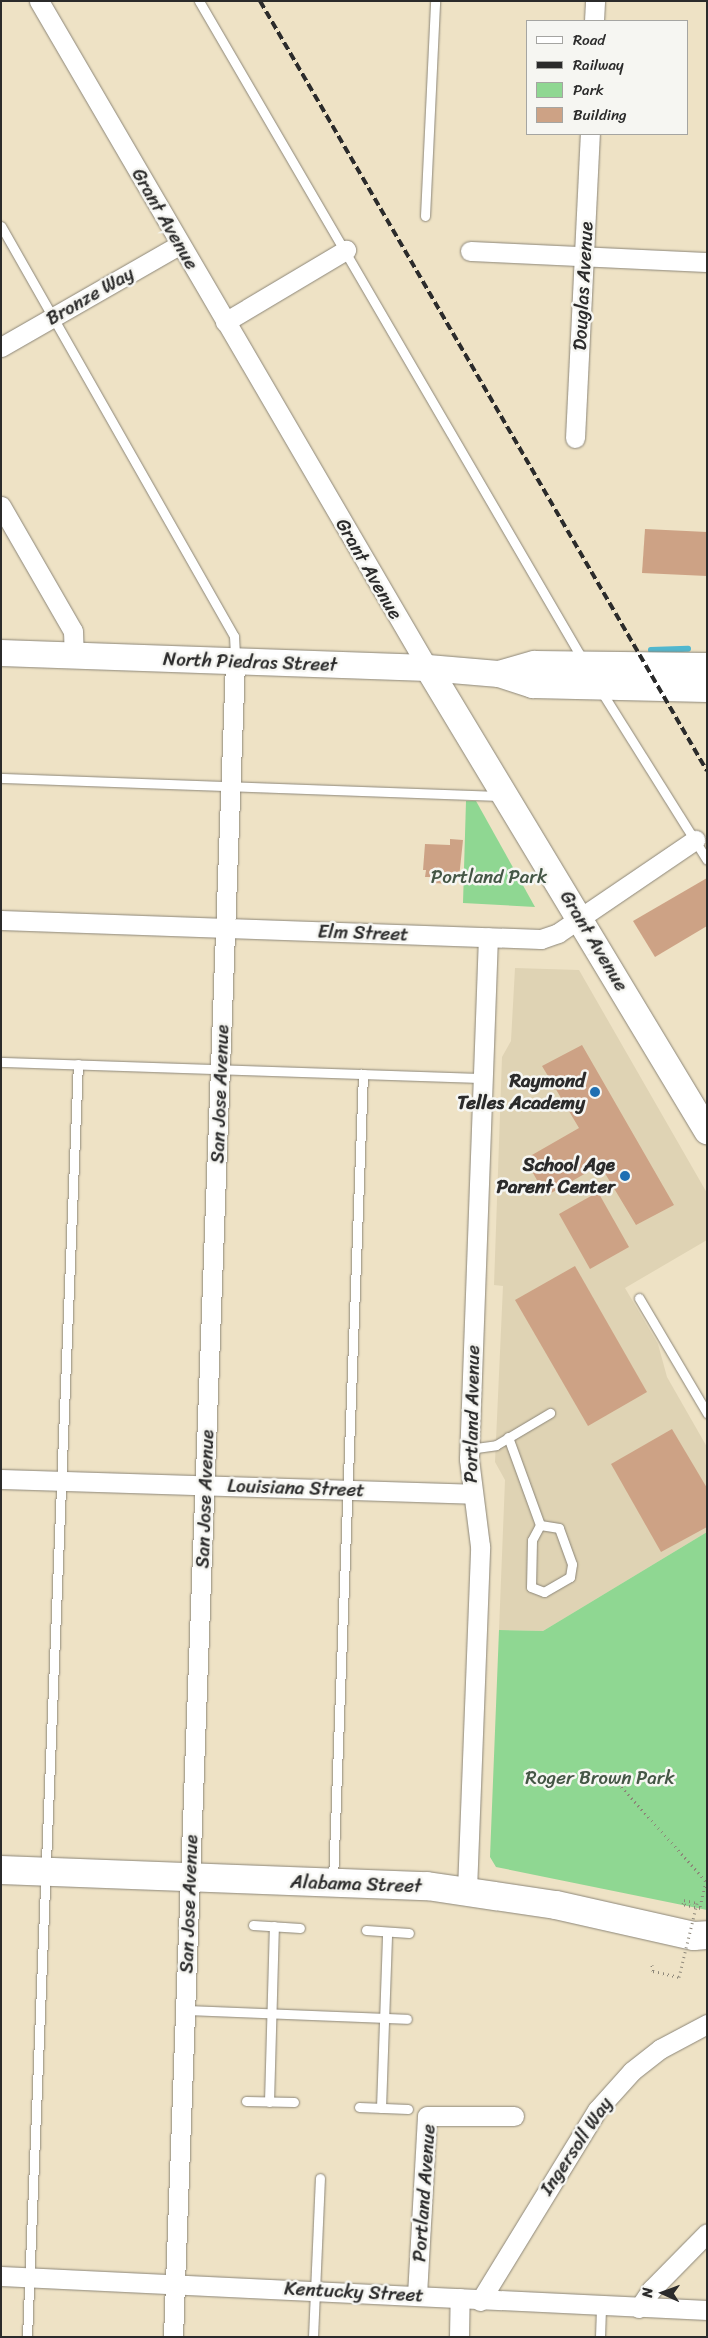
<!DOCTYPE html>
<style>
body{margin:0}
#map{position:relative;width:708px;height:2338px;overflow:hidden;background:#eee2c5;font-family:Sriracha,sans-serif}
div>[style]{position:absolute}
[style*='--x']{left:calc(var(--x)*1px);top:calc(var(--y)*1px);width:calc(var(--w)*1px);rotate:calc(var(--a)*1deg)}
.built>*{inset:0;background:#dfd3b4}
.green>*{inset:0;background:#8fd792}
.stream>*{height:5.5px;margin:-2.75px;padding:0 2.75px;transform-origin:2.75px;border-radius:2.75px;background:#50b7cf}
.building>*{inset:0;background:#cda285}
.path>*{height:3px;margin-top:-1.5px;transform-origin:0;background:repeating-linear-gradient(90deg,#8c8678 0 1px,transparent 0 5px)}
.roads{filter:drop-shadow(0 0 1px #8c8678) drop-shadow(0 0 1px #8c8678)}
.service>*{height:9px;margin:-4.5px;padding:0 4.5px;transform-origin:4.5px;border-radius:4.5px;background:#fff}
.minor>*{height:19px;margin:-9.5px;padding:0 9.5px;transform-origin:9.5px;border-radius:9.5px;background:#fff}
.secondary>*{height:26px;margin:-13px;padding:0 13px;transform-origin:13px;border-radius:13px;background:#fff}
.primary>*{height:28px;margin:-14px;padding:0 14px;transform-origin:14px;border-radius:14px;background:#fff}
.rail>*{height:4px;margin-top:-2px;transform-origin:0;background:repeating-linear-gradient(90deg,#2b2b2b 0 8px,transparent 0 12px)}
.path-bridge>*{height:3px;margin-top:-1.5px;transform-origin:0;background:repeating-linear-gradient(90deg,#8c8678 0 1px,transparent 0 5px)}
.dots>*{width:14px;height:14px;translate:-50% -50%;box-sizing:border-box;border:2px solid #f6f6f2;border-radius:50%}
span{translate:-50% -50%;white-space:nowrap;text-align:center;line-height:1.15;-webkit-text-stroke:5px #f6f6f2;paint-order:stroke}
.street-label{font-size:19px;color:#2b2b2b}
.park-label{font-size:19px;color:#445645}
.poi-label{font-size:19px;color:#2b2b2b;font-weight:700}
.right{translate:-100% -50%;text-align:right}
.frame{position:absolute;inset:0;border:2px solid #2b2b2b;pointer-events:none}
.legend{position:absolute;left:526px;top:20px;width:162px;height:115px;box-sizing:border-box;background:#f6f6f2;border:1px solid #a5a5a2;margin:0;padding:6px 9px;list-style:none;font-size:15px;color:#2b2b2b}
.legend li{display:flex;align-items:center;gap:10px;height:25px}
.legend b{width:25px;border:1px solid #a5a5a2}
.north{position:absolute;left:638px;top:2268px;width:50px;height:50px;-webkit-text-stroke:4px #f6f6f2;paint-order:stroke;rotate:272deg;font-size:14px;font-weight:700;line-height:20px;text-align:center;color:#2b2b2b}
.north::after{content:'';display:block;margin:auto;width:18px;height:22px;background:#2b2b2b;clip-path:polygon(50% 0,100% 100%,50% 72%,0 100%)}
</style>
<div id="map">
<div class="built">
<i style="clip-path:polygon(515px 968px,579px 970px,707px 1193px,707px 1240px,625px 1288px,658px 1344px,667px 1377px,707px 1447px,707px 1532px,543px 1631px,499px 1630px,505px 1480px,495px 1462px,503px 1286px,494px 1285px,502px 1057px,511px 1041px)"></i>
</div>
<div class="green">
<i style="clip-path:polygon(466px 801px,476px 801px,535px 907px,463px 903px)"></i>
<i style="clip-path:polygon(707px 1532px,707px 1910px,496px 1867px,490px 1857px,499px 1630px,543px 1631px)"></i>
</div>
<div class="stream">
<i style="--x:651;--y:650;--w:37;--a:-2"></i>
</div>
<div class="building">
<i style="clip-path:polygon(645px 529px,707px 532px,707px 576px,642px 573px)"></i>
<i style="clip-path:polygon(450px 839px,463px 840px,459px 878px,451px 877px,450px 884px,434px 883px,433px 877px,425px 877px,426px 870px,423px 870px,425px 844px,450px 845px)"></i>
<i style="clip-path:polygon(707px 878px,707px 926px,655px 957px,633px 921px)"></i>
<i style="clip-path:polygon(582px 1045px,674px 1205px,636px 1225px,600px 1165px,546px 1196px,525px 1159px,579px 1128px,542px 1066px)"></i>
<i style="clip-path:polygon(598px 1192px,629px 1247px,590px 1269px,559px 1214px)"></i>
<i style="clip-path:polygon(575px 1266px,647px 1392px,588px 1426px,515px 1300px)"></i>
<i style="clip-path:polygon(672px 1429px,707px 1488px,707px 1527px,661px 1552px,611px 1464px)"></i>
</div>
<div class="path">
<i style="--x:618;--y:1783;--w:132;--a:48.1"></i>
<i style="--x:706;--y:1881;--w:28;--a:103"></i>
<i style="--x:700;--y:1908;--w:17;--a:-167"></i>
<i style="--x:683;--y:1904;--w:4;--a:-76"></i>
<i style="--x:684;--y:1900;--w:13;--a:13"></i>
<i style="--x:652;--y:1965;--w:6;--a:81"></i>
<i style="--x:653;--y:1971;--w:27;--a:13"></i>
</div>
<div class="roads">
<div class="service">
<i style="--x:199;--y:1;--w:765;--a:59.78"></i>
<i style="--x:425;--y:216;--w:215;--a:-87.3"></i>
<i style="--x:1;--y:226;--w:472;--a:60.4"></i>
<i style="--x:234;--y:636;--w:22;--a:87"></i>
<i style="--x:601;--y:691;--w:199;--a:57.9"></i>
<i style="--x:1;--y:778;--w:501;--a:2.06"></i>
<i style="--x:1;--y:1062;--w:482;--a:1.9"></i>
<i style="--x:639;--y:1298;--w:134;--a:59.4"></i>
<i style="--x:508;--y:1437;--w:94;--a:70"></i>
<i style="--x:540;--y:1525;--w:17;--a:118"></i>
<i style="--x:532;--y:1540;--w:47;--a:91.2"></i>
<i style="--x:531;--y:1587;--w:14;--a:21"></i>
<i style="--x:544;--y:1592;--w:30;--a:-30"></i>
<i style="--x:570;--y:1577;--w:13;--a:-81"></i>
<i style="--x:572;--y:1564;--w:38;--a:-110"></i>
<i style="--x:559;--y:1528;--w:19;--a:-171"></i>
<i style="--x:469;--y:1449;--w:27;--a:-8"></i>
<i style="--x:496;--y:1445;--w:63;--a:-30.7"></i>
<i style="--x:333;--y:1880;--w:807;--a:-87.87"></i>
<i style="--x:253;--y:1925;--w:47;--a:3.7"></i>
<i style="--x:366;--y:1930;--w:43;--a:4"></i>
<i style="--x:185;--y:2010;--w:222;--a:2.3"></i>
<i style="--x:246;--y:2101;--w:48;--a:1.2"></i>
<i style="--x:269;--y:2102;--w:176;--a:-88.4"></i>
<i style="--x:359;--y:2107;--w:49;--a:2.3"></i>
<i style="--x:381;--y:2108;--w:176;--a:-88"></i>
<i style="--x:27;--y:2337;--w:1274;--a:-87.71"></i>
<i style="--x:313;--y:2337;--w:159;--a:-87.5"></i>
<i style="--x:600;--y:2337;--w:29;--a:-88"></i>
</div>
<div class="minor">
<i style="--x:39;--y:1;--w:772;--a:59.75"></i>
<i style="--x:594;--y:21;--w:20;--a:-87"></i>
<i style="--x:470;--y:251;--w:237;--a:2.7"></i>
<i style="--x:225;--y:322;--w:141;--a:-30.8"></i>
<i style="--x:1;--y:347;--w:205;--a:-29.8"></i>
<i style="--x:575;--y:438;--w:304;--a:-87.2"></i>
<i style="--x:1;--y:506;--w:144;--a:60.1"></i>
<i style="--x:73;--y:631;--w:25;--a:88"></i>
<i style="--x:1;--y:920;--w:540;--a:2.02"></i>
<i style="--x:541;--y:939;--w:18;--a:-19"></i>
<i style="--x:558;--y:933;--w:166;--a:-34.2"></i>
<i style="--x:1;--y:1479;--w:470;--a:1.8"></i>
<i style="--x:467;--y:1890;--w:344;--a:-87.8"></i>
<i style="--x:480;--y:1546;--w:88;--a:-97.2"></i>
<i style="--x:469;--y:1459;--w:522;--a:-87.92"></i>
<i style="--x:1;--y:2276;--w:707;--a:2.76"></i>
<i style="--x:417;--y:2295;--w:179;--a:-86.8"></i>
<i style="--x:427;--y:2116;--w:87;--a:0"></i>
<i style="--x:480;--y:2301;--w:224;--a:-58.5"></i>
<i style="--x:597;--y:2110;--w:52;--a:-48.1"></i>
<i style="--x:632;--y:2071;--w:36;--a:-38"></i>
<i style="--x:660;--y:2049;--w:53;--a:-28"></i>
<i style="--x:639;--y:2308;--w:23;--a:-56"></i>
<i style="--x:652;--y:2289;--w:78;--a:-45.5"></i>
<i style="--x:173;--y:2337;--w:1677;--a:-87.88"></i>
<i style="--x:459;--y:2337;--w:39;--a:-89"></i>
</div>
<div class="secondary">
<i style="--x:1;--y:653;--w:427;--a:2"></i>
<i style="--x:428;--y:668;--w:71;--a:4.8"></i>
<i style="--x:499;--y:674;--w:36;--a:18"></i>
<i style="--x:533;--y:685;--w:174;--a:1.3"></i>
<i style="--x:428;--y:668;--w:541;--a:58.93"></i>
<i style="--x:499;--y:674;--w:37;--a:-16"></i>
<i style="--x:535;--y:664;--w:172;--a:0.7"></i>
</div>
<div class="primary">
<i style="--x:1;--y:1870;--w:426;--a:2.2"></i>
<i style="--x:427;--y:1886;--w:130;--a:8.4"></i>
<i style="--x:556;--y:1905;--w:141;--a:12.7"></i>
<i style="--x:694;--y:1936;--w:13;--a:-4"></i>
</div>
</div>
<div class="rail">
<i style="--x:260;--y:1;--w:890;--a:59.86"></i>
</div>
<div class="path-bridge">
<i style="--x:679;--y:1977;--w:76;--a:-76.3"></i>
</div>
<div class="dots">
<i style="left:595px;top:1092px;background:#1f6fb2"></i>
<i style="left:625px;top:1176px;background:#1f6fb2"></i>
</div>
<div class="street-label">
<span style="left:165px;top:219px;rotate:60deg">Grant Avenue</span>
<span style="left:583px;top:286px;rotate:-87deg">Douglas Avenue</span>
<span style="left:90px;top:296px;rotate:-30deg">Bronze Way</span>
<span style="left:369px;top:569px;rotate:60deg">Grant Avenue</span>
<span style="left:250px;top:662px;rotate:2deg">North Piedras Street</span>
<span style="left:363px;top:933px;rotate:2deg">Elm Street</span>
<span style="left:594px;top:941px;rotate:59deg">Grant Avenue</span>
<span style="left:220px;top:1094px;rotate:-88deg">San Jose Avenue</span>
<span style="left:472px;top:1414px;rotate:-89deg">Portland Avenue</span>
<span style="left:296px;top:1488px;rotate:2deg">Louisiana Street</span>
<span style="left:205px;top:1499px;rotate:-88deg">San Jose Avenue</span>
<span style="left:356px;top:1884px;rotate:2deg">Alabama Street</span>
<span style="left:189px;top:1904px;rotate:-88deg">San Jose Avenue</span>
<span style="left:576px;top:2146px;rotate:-56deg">Ingersoll Way</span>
<span style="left:424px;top:2193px;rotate:-86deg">Portland Avenue</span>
<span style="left:354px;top:2292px;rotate:3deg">Kentucky Street</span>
</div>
<div class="park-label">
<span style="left:489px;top:877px">Portland Park</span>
<span style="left:600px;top:1778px">Roger Brown Park</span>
</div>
<div class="poi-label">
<span class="right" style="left:585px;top:1092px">Raymond<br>Telles Academy</span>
<span class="right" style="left:615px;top:1176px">School Age<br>Parent Center</span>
</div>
<div class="frame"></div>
<ul class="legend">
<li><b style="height:6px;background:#fff"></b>Road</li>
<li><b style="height:6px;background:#2b2b2b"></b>Railway</li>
<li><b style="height:14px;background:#8fd792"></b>Park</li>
<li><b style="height:14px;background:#cda285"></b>Building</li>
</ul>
<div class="north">N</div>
</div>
